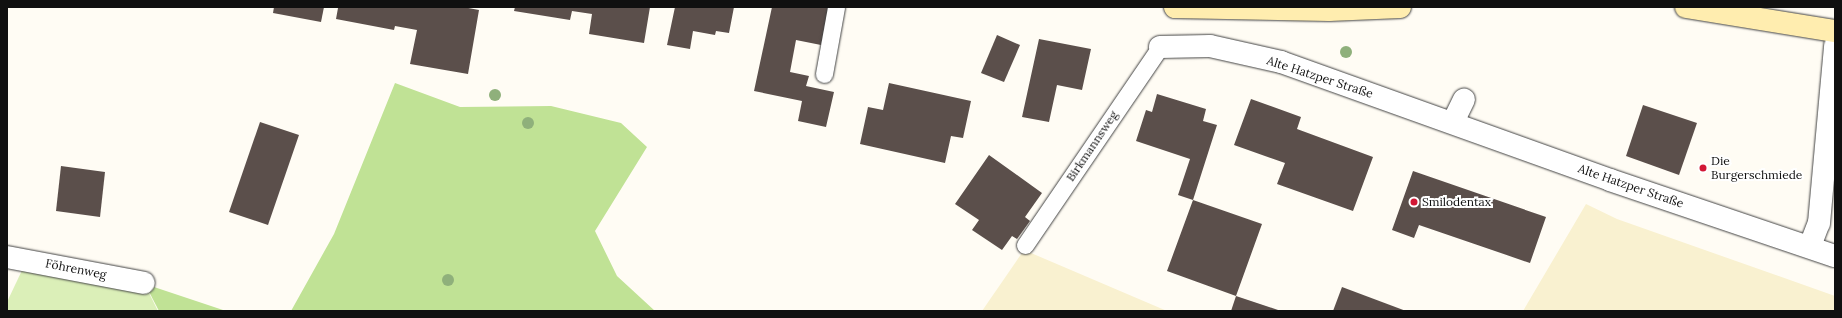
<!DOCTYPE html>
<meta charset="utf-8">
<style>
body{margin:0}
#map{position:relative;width:1842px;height:318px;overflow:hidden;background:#fffcf4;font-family:Lora,serif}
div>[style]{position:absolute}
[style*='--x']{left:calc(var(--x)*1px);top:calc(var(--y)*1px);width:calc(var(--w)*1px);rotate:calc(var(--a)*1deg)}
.farmland>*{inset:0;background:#f9f1d0}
.green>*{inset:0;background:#dbefb8}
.forest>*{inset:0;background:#c0e295}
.building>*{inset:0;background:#5b4f4b}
.roads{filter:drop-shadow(0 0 1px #434343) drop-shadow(0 0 1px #434343)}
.lane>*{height:17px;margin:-8.5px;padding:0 8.5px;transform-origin:8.5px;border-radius:8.5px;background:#fff}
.street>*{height:22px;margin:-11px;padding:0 11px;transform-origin:11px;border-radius:11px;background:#fff}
.secondary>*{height:22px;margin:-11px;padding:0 11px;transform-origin:11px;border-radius:11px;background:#ffedaf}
.trees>*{width:12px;height:12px;margin:-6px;border-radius:50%;background:#8fb07b}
.dots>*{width:11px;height:11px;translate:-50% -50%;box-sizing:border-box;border:2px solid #fff;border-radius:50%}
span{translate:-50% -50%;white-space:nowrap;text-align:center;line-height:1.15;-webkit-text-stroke:4px #fff;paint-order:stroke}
.street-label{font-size:12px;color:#101010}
.poi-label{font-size:12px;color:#101010}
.left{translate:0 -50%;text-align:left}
.frame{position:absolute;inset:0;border:8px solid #101010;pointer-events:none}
</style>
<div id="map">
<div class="farmland">
<i style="clip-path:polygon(1586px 204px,1617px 219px,1835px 296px,1835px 311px,1523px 311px)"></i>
<i style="clip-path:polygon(1024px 250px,1167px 311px,982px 311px)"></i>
</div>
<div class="green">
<i style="clip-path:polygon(25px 264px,144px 283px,158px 311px,7px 311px,7px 302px)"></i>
</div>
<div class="forest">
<i style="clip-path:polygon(395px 83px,460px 107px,551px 106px,621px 123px,647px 147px,595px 231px,617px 276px,655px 311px,291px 311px,334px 234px)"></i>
<i style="clip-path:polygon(145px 284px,226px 311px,159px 311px)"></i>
</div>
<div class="building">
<i style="clip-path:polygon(274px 7px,324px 7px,321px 22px,273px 13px)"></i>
<i style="clip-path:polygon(335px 7px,463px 7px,479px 10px,468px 74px,410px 64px,417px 30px,395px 26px,394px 30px,336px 19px,338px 8px)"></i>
<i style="clip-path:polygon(515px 7px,650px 7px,644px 43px,589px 34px,592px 14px,572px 11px,570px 20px,514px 11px)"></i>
<i style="clip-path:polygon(675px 7px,734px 7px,729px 33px,716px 31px,715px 35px,693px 31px,690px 49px,667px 45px)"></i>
<i style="clip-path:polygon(772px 7px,829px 7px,821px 45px,796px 40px,790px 72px,809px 76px,806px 86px,834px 92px,826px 127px,798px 121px,802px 101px,754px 91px)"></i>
<i style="clip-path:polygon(997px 35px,1020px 45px,1004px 82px,981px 73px)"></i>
<i style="clip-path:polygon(1039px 39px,1091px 49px,1082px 90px,1057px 85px,1049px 122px,1022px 117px)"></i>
<i style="clip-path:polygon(889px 83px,971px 101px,963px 138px,951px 136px,945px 163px,860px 144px,868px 107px,883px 110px)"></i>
<i style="clip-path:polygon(1157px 94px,1206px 109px,1203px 121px,1217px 125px,1193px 200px,1262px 224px,1236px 296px,1281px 311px,1231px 311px,1236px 296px,1167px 271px,1193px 200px,1178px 195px,1190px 159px,1136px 141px,1146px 110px,1152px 112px)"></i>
<i style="clip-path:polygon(1251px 99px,1301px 117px,1297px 129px,1373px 157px,1353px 211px,1277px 184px,1285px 163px,1234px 145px)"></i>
<i style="clip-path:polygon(1643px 105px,1697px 123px,1679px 175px,1626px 156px)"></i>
<i style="clip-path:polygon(260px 122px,299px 135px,268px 225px,229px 212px)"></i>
<i style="clip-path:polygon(989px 155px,1042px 193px,1025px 217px,1030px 221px,1017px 239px,1012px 236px,1002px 250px,972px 230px,979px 220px,955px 204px)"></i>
<i style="clip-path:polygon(61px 166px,105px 172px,100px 217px,56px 211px)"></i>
<i style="clip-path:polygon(1413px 171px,1546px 217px,1530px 263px,1419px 225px,1414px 238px,1392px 230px)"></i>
<i style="clip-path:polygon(1342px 287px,1406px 311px,1333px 311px)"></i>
</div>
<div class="roads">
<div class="lane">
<i style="--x:824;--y:74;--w:68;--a:-79.8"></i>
<i style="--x:1025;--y:245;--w:240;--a:-55.7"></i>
</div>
<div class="street">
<i style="--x:1160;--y:47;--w:50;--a:-1.1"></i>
<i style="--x:1210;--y:46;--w:73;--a:12.7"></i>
<i style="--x:1281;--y:62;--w:350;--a:19.7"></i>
<i style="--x:1610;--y:180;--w:237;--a:18.7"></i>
<i style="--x:1453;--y:122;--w:25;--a:-64"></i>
<i style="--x:1810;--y:246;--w:25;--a:-69"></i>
<i style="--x:1819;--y:223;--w:178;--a:-84.8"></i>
<i style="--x:7;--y:257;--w:139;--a:10.7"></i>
</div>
<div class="secondary">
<i style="--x:1175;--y:7;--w:154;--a:1.1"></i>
<i style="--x:1329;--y:10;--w:71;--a:-2.4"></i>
<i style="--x:1686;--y:7;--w:151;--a:9.2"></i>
</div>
</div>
<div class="trees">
<i style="left:1346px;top:52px"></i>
<i style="left:495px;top:95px"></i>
<i style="left:528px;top:123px"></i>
<i style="left:448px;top:280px"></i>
</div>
<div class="dots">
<i style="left:1703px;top:168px;background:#d21735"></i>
<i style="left:1414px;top:202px;background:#d21735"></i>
</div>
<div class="street-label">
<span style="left:1320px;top:77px;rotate:18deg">Alte Hatzper Straße</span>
<span style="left:1092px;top:146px;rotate:-56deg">Birkmannsweg</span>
<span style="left:1631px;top:186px;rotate:19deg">Alte Hatzper Straße</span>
<span style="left:76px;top:269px;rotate:11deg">Föhrenweg</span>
</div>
<div class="poi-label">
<span class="left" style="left:1711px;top:168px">Die<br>Burgerschmiede</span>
<span class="left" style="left:1422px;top:202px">Smilodentax</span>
</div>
<div class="frame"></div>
</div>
